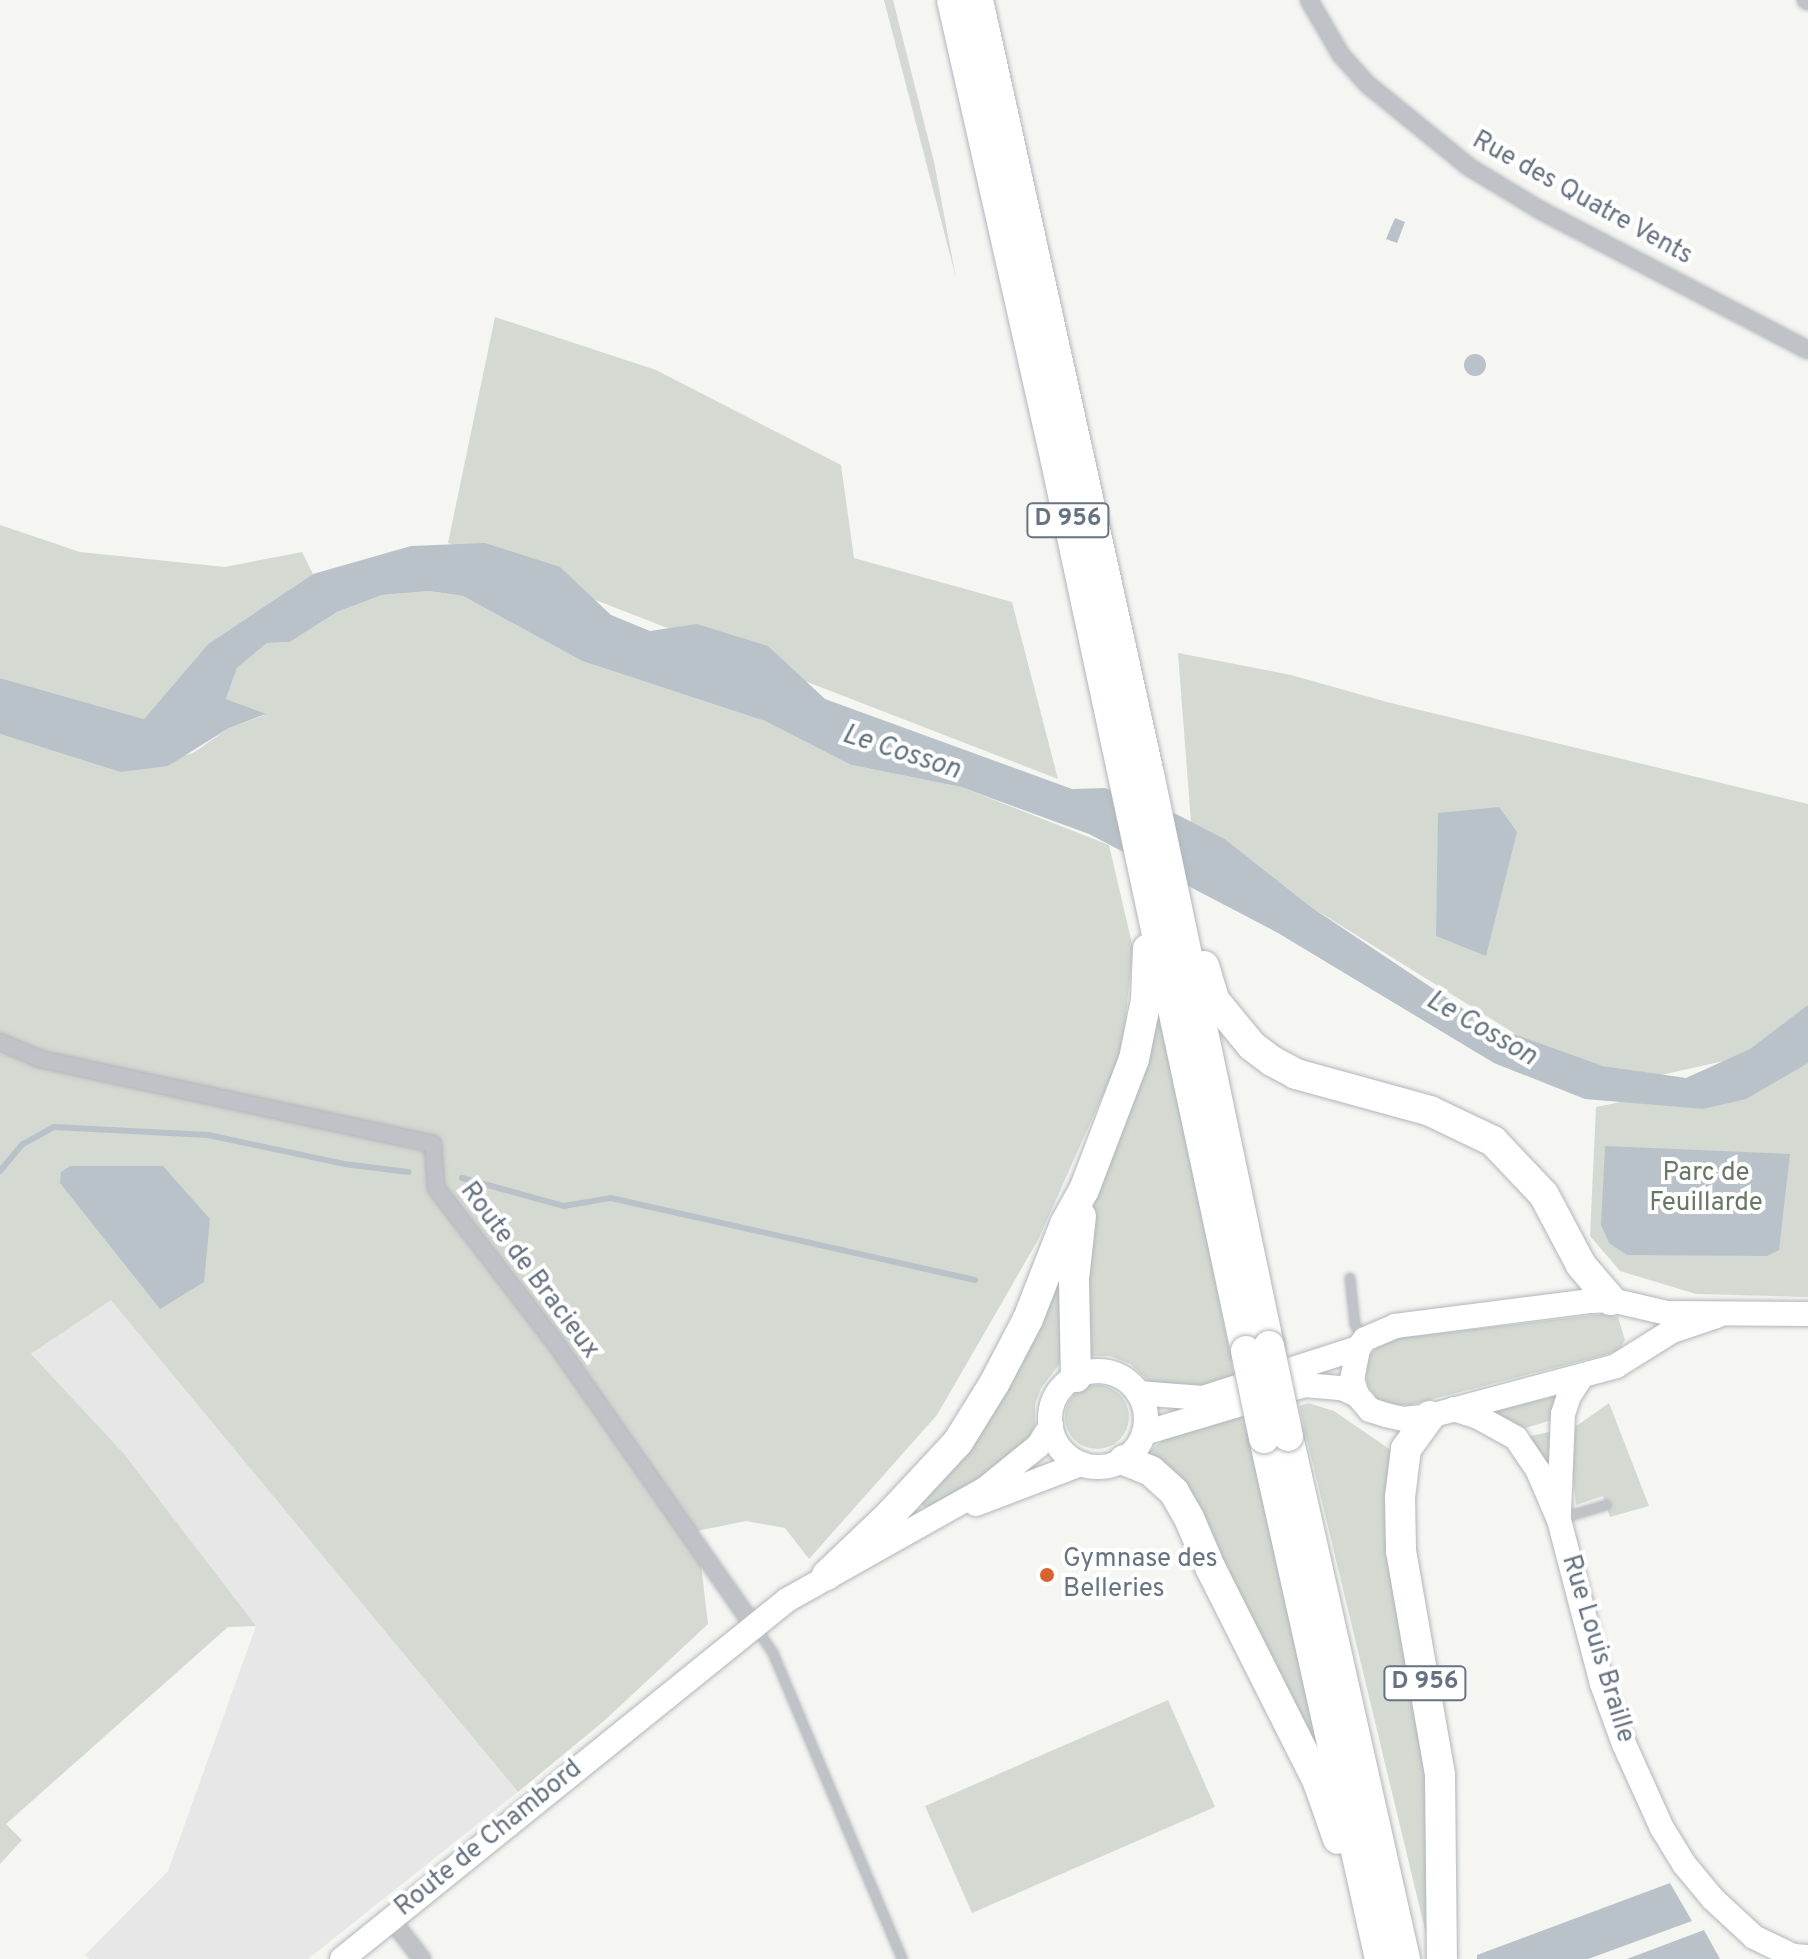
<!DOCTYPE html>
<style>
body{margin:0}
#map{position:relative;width:1808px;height:1959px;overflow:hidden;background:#f5f5f2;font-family:Overpass,sans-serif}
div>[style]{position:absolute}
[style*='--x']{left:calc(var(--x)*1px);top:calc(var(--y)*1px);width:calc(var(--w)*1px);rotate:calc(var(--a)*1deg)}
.built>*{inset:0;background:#e6e7e6}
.green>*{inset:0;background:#d4dad2}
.round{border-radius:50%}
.water>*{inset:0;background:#b9c2c8}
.stream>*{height:6px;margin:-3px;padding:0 3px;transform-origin:3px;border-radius:3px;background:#b9c2c8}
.roads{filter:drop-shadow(0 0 2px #b1b6bb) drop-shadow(0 0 2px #b1b6bb)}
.lane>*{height:8px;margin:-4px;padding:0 4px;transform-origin:4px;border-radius:4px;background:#bfc2c6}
.street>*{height:16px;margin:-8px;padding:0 8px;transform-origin:8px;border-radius:8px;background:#bfc2c6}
.secondary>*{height:24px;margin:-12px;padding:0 12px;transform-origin:12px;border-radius:12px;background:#fff}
.secondary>.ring{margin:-12px;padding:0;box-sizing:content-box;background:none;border:24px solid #fff;border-radius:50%}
.highway>*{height:30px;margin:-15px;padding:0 15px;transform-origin:15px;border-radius:15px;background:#fff}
.bridges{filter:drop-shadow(0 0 2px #b2b5b9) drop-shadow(0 0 2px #b2b5b9)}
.highway-bridge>*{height:30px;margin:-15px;padding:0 15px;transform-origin:15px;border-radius:15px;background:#fff}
.dots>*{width:22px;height:22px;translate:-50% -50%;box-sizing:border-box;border:4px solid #fff;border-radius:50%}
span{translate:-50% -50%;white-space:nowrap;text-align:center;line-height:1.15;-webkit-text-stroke:8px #fff;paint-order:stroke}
.shield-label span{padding:2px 6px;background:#fff;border:2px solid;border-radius:6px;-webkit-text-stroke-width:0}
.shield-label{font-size:24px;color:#667382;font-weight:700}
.street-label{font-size:26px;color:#667382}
.park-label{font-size:26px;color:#677965}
.poi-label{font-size:26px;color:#667382}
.left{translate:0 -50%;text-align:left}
.water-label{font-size:28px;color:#62747f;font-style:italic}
</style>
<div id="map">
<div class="built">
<i style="clip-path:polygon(111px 1299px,518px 1792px,308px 1959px,90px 1959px,85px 1955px,168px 1871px,256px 1626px,30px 1355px)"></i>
</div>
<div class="green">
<i style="clip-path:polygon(884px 0,893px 0,934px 162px,956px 278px)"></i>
<i style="clip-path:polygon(495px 317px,656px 370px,841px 465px,854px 558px,1012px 602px,1058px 779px,448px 543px)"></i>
<i style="clip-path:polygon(0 525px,80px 552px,225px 567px,302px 552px,313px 574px,208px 644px,144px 719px,0 678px)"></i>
<i style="clip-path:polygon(429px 591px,463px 596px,582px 661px,765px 721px,851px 765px,961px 787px,1109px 845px,1133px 948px,1122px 1052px,1038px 1240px,937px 1415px,809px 1559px,785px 1528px,746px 1521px,697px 1531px,708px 1624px,604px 1721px,518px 1792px,111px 1300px,31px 1354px,124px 1454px,256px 1626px,228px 1627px,6px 1824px,22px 1840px,0 1864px,0 734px,120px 772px,193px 753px,229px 728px,265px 715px,226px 699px,237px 668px,267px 643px,290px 642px,337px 612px,382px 595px)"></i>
<i style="clip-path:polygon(1178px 653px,1291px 675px,1387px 702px,1808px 804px,1808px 1297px,1696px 1294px,1620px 1271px,1590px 1236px,1596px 1107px,1729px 1080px,1805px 1043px,1661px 1075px,1554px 1058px,1311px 907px,1225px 839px,1191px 822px)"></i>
<i style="clip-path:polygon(1159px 993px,1235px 1381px,1185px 1392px,1151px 1383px,1130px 1364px,1110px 1356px,1085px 1356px,1091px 1214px,1101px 1167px)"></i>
<i style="clip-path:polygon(1065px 1250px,1066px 1356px,1041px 1388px,1035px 1404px,1035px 1425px,1029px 1439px,989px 1475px,926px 1508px,915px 1500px)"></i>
<i style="clip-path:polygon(1602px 1314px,1618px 1317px,1625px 1340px,1619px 1350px,1604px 1355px,1410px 1405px,1390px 1405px,1376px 1397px,1367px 1384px,1366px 1368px,1370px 1355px,1380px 1344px,1398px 1338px)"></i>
<i class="round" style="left:1065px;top:1385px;width:64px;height:64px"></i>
<i style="clip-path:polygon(1563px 1394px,1555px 1419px,1519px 1430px,1492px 1412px)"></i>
<i style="clip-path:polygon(1308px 1403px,1334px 1411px,1395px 1453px,1428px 1803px,1427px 1938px,1299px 1406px)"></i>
<i style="clip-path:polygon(1609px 1403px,1649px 1506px,1610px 1517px,1603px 1496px,1576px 1505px,1573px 1476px,1575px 1427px)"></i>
<i style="clip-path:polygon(1243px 1415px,1329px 1780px,1143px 1457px,1163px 1440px)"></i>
<i style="clip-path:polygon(1554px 1431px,1552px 1481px,1526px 1437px)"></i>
<i style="clip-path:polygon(1168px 1700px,1215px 1807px,972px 1913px,925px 1806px)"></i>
</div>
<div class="water">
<i style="clip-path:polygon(1395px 218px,1405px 222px,1397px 243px,1386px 239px)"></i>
<i class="round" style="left:1464px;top:354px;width:22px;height:22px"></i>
<i style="clip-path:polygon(485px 543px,560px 567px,611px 615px,650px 631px,697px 624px,768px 646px,825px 699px,1072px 789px,1105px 788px,1176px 814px,1225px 839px,1311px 907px,1486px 1024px,1603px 1066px,1686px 1078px,1750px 1049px,1808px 1005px,1808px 1063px,1746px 1099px,1703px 1109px,1585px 1099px,1494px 1063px,1278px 933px,1089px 834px,961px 787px,851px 765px,765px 721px,582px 661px,463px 596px,429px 591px,382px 595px,337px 612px,290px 642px,267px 643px,237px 668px,226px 699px,266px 714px,229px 728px,168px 766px,120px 772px,0 734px,0 678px,144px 719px,208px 644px,313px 574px,411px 546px)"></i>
<i style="clip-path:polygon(1499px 807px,1517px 832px,1486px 956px,1436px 936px,1438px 813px)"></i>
<i style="clip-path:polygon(1605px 1146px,1790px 1154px,1779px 1250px,1767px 1256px,1627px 1255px,1609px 1243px,1601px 1225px)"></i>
<i style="clip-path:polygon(70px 1166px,163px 1166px,210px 1219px,204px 1282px,160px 1309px,60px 1183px,61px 1172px)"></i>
<i style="clip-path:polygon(1670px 1883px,1692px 1921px,1588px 1959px,1477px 1959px,1477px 1955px)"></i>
<i style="clip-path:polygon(1704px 1930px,1720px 1959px,1627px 1959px)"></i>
</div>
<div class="stream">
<i style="--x:0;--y:1171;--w:35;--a:-50"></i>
<i style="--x:23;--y:1144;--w:35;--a:-29"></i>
<i style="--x:54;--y:1127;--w:154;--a:3"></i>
<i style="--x:208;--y:1135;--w:139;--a:12"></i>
<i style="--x:344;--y:1164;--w:65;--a:7"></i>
<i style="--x:462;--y:1178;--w:106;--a:15.4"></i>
<i style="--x:564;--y:1206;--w:48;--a:-9.7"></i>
<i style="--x:611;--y:1198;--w:373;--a:12.7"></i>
</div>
<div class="roads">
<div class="lane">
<i style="--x:1350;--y:1278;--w:47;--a:83.9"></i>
<i style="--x:1355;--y:1325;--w:16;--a:52"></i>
<i style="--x:1563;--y:1518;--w:45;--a:-16.8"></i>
<i style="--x:755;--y:1627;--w:32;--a:55"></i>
<i style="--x:773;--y:1653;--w:332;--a:67.1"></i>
</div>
<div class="street">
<i style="--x:1309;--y:0;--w:64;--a:59.8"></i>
<i style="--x:1341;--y:55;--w:39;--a:48"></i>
<i style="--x:1367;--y:84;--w:132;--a:39.1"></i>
<i style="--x:1469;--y:167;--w:83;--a:31.2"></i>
<i style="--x:1540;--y:210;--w:302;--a:27.6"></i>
<i style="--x:1806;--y:0;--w:2;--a:27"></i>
<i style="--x:0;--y:1042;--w:43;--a:23"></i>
<i style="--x:40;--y:1059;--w:402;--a:12.2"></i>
<i style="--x:433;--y:1144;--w:44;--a:86.1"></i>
<i style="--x:436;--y:1188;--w:193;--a:52.4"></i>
<i style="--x:554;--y:1341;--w:349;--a:55"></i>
<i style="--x:391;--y:1919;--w:51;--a:52.2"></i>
</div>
<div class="secondary">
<i class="ring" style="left:1050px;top:1371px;width:72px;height:72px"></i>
<i style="--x:1138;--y:1393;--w:65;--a:4.4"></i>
<i style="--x:1203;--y:1398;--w:163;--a:-17.9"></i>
<i style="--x:1357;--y:1395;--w:16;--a:-108"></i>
<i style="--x:1352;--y:1380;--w:33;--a:-79"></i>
<i style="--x:1358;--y:1348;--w:11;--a:-52"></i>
<i style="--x:1365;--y:1339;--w:33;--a:-23"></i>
<i style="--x:1395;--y:1326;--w:198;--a:-7.3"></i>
<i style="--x:1591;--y:1301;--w:20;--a:-3"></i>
<i style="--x:1611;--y:1300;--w:57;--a:13.1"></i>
<i style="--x:1667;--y:1313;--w:141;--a:0.4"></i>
<i style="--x:1454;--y:1409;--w:25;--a:18"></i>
<i style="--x:1478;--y:1417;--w:43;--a:28.9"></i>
<i style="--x:1516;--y:1438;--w:40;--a:56"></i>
<i style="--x:1538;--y:1471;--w:53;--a:66.8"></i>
<i style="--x:1559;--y:1520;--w:170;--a:75.3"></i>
<i style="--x:1602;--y:1684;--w:64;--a:69.9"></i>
<i style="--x:1624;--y:1744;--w:92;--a:65.7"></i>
<i style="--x:1662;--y:1828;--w:42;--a:58.6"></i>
<i style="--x:1684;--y:1864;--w:45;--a:50.4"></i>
<i style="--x:1713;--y:1899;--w:56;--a:42.8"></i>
<i style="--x:1754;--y:1937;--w:43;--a:26"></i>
<i style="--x:1793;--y:1956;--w:15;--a:4"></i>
<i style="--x:1144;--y:1433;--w:168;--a:-16.6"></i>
<i style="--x:1305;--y:1385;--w:37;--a:5"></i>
<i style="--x:1342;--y:1388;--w:17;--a:25"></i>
<i style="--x:1357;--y:1395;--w:20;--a:49"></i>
<i style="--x:1370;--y:1410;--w:17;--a:17"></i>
<i style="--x:1386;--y:1415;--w:17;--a:13"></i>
<i style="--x:1403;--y:1419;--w:27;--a:-6"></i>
<i style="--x:1430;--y:1416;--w:193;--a:-15"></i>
<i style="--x:1616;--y:1366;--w:66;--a:-32"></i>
<i style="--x:1672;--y:1331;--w:47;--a:-18.4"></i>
<i style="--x:976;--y:1504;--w:112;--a:-20.9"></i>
<i style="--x:1559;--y:1513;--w:99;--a:-87.7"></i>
<i style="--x:1563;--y:1414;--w:19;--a:-72"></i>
<i style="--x:1569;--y:1396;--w:24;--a:-57"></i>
<i style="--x:342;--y:1959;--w:572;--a:-38.89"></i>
<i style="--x:787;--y:1600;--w:227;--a:-29.3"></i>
<i style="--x:985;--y:1489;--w:68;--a:-39.1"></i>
<i style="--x:1038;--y:1446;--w:24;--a:-57"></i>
</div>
<div class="highway">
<i style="--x:952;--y:0;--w:468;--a:77.3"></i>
<i style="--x:1055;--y:457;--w:914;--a:77.94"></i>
<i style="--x:978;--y:0;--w:793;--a:77.54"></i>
<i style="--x:1149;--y:774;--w:584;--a:78.15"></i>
<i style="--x:1204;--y:966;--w:37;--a:73"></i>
<i style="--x:1215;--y:1001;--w:58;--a:50.6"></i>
<i style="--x:1252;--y:1046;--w:25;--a:37"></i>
<i style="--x:1272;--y:1061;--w:27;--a:28"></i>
<i style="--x:1296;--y:1074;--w:139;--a:15.4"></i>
<i style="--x:1430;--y:1111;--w:70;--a:25.5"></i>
<i style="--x:1493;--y:1141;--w:74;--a:46.6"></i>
<i style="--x:1544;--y:1195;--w:79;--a:62.1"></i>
<i style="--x:1581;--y:1265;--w:46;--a:49.4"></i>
<i style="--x:1076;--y:1377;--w:98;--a:-91.2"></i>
<i style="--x:1074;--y:1279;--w:63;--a:-83.7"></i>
<i style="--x:1430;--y:1416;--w:41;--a:126"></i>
<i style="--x:1406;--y:1449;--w:48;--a:97.1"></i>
<i style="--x:1400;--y:1497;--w:54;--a:88.9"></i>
<i style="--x:1401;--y:1551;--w:227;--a:80.1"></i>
<i style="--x:1440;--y:1775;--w:184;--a:89.4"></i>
<i style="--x:1288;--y:1436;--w:536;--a:77.39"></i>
<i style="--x:1264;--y:1438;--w:534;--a:77.45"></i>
<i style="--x:1124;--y:1460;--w:29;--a:22"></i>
<i style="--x:1151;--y:1471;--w:31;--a:42"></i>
<i style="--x:1174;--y:1492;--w:30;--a:60"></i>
<i style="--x:1189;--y:1518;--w:53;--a:66.8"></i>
<i style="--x:1210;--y:1567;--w:241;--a:63.3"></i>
<i style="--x:1318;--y:1782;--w:60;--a:70.7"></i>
<i style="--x:827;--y:1575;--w:88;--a:-43.6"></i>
<i style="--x:891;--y:1514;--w:98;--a:-47.1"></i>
<i style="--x:958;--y:1442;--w:68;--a:-58.2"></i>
<i style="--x:994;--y:1384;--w:73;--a:-62.4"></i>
<i style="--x:1028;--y:1319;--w:102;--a:-68.7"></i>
<i style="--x:1065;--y:1224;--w:39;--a:-61"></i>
<i style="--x:1084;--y:1190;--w:140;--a:-69.1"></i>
<i style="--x:1134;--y:1059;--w:60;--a:-78.5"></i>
<i style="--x:1146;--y:1000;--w:51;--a:-87.8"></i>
</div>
</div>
<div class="bridges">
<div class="highway-bridge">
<i style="--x:1269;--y:1346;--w:92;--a:78.1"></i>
<i style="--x:1246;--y:1351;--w:89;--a:78.3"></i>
</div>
</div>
<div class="dots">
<i style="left:1047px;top:1575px;background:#d9632f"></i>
</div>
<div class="shield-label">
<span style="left:1068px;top:520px">D 956</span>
<span style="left:1425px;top:1683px">D 956</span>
</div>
<div class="street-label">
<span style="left:1582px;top:199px;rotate:29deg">Rue des Quatre Vents</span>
<span style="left:529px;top:1271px;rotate:53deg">Route de Bracieux</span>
<span style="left:1597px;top:1649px;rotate:73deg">Rue Louis Braille</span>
<span style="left:489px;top:1839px;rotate:-39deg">Route de Chambord</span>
</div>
<div class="park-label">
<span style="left:1706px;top:1189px">Parc de<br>Feuillarde</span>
</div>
<div class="poi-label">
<span class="left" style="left:1063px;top:1575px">Gymnase des<br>Belleries</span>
</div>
<div class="water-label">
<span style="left:901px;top:753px;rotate:18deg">Le Cosson</span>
<span style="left:1481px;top:1029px;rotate:30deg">Le Cosson</span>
</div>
</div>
